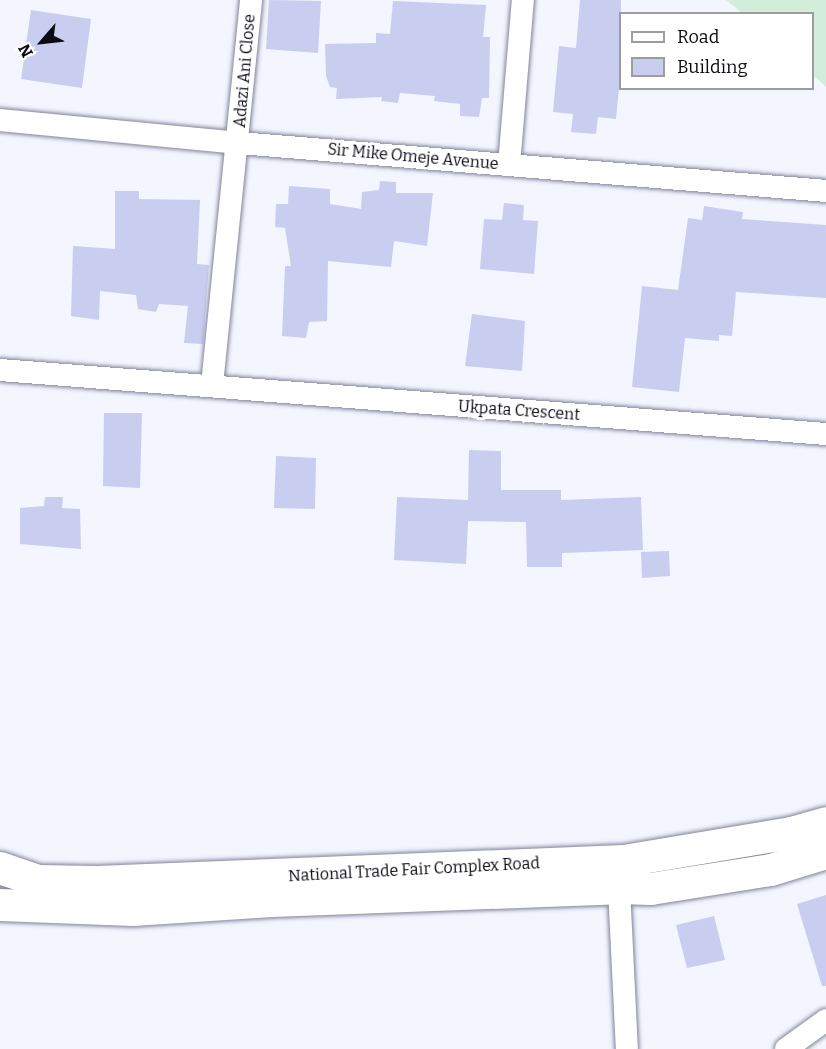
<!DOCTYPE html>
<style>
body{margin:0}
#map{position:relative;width:826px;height:1049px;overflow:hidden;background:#f3f5ff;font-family:Bitter,serif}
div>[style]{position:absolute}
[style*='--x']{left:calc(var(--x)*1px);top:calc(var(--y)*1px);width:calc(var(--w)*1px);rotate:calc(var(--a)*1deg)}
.green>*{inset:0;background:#d2eeda}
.building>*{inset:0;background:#c9cef0}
.roads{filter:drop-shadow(0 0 2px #81849a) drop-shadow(0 0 2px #81849a)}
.street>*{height:22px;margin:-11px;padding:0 11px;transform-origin:11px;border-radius:11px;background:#fff}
.secondary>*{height:32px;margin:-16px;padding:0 16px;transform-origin:16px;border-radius:16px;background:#fff}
span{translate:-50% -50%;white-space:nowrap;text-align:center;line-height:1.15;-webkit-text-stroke:5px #fff;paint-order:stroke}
.street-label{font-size:16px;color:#0a0b13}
.legend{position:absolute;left:619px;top:12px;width:195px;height:78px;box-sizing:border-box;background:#fff;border:2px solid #9d9da1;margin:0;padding:8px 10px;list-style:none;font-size:18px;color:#0a0b13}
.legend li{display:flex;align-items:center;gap:12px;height:30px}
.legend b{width:30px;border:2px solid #9d9da1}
.north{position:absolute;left:12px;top:12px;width:60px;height:60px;-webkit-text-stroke:4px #fff;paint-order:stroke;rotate:242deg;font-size:16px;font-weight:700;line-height:24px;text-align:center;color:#0a0b13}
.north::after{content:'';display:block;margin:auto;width:21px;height:27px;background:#0a0b13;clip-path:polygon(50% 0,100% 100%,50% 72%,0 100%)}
</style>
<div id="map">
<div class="green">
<i style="clip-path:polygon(726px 0,826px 0,826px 87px,813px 75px,812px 14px,742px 13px)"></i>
</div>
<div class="building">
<i style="clip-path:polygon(269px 0,321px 1px,318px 53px,266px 49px)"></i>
<i style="clip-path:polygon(580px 0,621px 0,621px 66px,616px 119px,598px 117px,596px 134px,571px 132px,573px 114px,553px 112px,559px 46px,576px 48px)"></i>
<i style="clip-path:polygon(393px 1px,486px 5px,483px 37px,490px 37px,489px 98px,482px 98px,479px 117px,460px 116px,460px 104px,434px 101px,435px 96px,400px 93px,398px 103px,381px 101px,382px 97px,336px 99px,337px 88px,330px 87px,326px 76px,325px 44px,376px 43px,376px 33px,390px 34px)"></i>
<i style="clip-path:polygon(31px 10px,91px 19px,82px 88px,21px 79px)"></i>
<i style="clip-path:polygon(380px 181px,396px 182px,396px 193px,433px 193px,427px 246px,394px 241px,391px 267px,328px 261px,327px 321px,309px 322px,306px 338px,282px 336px,285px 266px,291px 266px,285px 228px,275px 227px,276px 204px,288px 204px,289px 186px,330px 189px,330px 204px,361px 209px,362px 192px,379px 190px)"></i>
<i style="clip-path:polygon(115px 191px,139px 191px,139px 199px,200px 200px,197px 264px,209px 265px,203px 344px,184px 343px,188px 306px,159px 304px,156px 312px,138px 309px,136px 295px,100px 291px,99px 320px,71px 316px,73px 246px,115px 249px)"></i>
<i style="clip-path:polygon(504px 203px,524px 205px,523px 220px,538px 221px,534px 274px,480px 269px,484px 219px,502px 220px)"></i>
<i style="clip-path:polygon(704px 206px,743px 212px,742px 219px,826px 225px,826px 298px,736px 292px,732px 336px,719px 335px,719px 341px,685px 338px,679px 392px,632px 387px,642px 286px,678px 290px,688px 218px,702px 220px)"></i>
<i style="clip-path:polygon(472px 314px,525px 321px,522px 371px,465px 366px)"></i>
<i style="clip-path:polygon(104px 413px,142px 413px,140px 488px,103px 486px)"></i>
<i style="clip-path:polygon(469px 450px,501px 451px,501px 490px,561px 490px,561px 500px,641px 497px,643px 550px,562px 553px,562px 567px,527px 567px,526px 522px,468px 521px,466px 564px,394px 560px,397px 497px,468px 500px)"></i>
<i style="clip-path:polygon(276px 456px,316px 458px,315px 509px,274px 508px)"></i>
<i style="clip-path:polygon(45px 497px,63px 497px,62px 508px,80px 509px,81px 549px,20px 544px,20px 508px,44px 506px)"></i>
<i style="clip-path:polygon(669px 551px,670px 576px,642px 578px,641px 552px)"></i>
<i style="clip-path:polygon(826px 895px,826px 986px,822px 986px,797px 904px)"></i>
<i style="clip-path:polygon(714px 916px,725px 960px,687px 968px,676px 925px)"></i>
</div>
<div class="roads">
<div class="street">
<i style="--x:0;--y:120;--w:240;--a:5.5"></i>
<i style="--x:239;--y:143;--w:589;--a:4.67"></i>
<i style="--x:509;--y:165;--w:166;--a:-85.2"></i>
<i style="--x:0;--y:370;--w:828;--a:4.43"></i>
<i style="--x:212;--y:385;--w:387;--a:-84.2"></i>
<i style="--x:619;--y:888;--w:161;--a:87.2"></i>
<i style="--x:786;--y:1049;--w:49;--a:-35.9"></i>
</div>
<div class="secondary">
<i style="--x:0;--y:868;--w:40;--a:18.9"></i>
<i style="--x:38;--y:881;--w:59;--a:1"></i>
<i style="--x:97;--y:882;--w:527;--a:-2.28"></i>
<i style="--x:624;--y:861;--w:170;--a:-9.5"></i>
<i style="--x:792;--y:833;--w:35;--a:-16"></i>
<i style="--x:0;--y:905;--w:133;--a:2.2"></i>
<i style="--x:133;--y:910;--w:139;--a:-3.7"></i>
<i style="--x:272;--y:901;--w:347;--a:-2.1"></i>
<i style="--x:619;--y:888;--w:32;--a:2"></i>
<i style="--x:651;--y:889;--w:121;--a:-9"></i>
<i style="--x:771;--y:870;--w:58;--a:-17.2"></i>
</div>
</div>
<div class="street-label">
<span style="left:245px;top:71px;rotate:-85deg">Adazi Ani Close</span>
<span style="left:413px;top:157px;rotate:5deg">Sir Mike Omeje Avenue</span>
<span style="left:519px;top:411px;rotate:4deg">Ukpata Crescent</span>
<span style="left:414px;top:870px;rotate:-3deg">National Trade Fair Complex Road</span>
</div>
<ul class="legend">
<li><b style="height:8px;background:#fff"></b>Road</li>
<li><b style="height:16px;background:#c9cef0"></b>Building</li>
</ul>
<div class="north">N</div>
</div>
